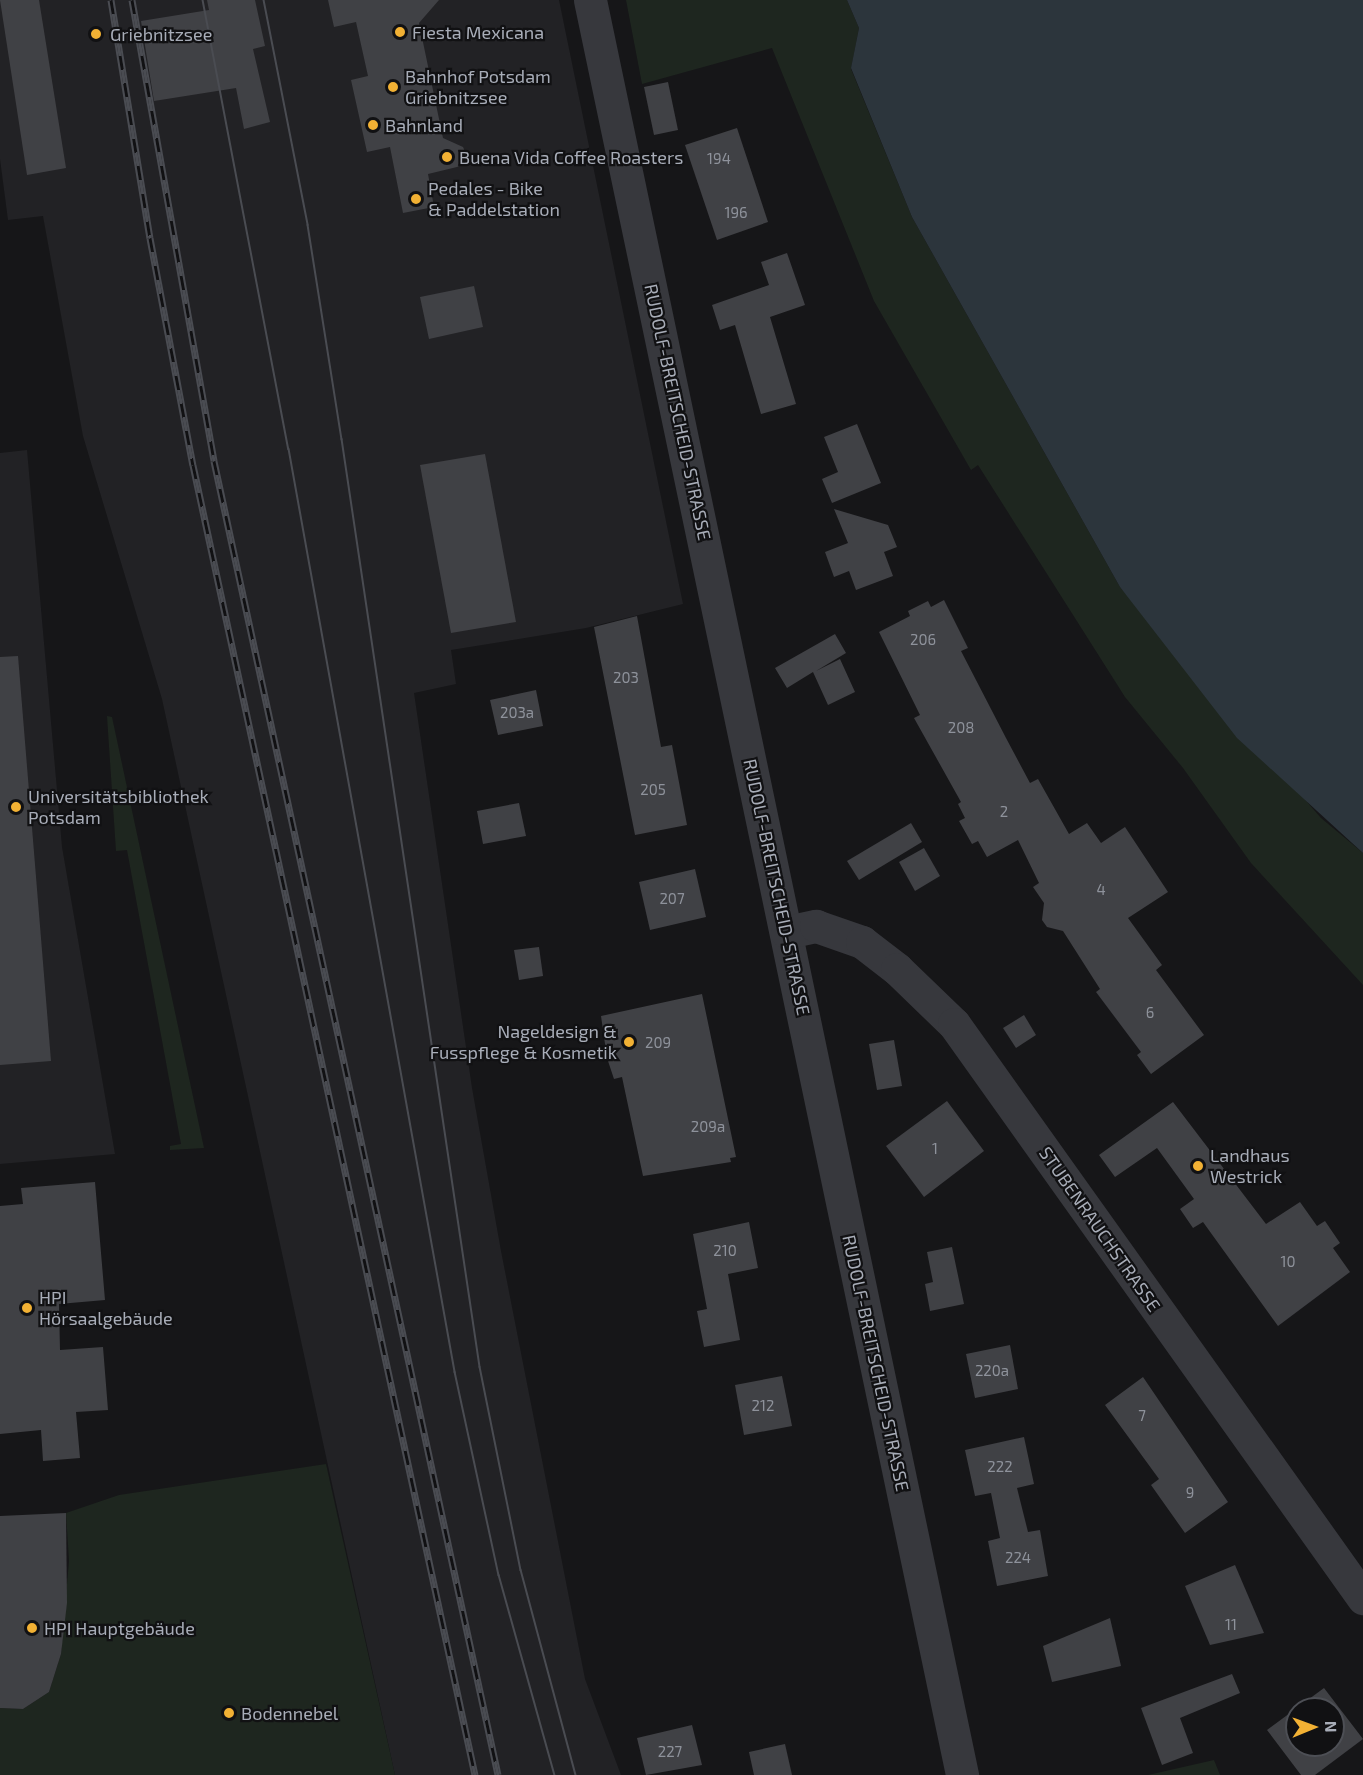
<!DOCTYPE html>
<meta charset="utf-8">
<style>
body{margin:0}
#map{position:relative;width:1363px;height:1775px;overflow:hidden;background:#161618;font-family:"Exo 2",sans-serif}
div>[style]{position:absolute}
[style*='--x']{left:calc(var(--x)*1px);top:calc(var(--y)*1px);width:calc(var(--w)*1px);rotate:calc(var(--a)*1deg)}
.built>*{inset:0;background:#222225}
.green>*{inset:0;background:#1e261f}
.water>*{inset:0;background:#2c353c}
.building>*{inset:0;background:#404145}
.minor>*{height:33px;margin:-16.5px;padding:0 16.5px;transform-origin:16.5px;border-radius:16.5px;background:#37383d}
.tram>*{height:1.5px;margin:-0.75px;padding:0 0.75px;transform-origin:0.75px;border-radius:0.75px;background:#4a4c52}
.rail>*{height:7px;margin-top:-3.5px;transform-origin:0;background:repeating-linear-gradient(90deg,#111113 0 14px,#4a4c52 0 28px);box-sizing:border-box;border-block:2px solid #4a4c52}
.dots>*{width:16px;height:16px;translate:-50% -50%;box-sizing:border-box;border:3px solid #111113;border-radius:50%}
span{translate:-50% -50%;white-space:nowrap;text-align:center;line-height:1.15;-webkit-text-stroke:4.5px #111113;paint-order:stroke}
.number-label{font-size:15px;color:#8e929b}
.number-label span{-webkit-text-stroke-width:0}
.poi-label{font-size:18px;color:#a8adb8}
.left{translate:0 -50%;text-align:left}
.right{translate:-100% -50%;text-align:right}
.street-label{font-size:18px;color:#a8adb8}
.north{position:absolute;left:1285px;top:1697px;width:60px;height:60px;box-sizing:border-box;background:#111113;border:2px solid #4d4f55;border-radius:50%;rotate:89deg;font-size:16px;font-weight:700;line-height:24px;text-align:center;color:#a8adb8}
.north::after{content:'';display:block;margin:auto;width:21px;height:27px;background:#f2b134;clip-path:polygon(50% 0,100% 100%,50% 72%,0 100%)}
</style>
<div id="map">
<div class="built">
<i style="clip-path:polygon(0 0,559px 0,683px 604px,586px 628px,451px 650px,456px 684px,414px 693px,472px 1088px,501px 1251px,585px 1679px,621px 1775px,395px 1775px,162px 699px,83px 436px,43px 216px,8px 220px,0 159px)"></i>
<i style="clip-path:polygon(27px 450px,62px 847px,115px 1154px,0 1164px,0 453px)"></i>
</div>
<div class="green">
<i style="clip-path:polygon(626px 0,847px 0,859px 28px,851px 69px,912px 217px,1120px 587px,1321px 818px,1363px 853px,1363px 985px,1251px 863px,1183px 768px,1125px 697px,978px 465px,971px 470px,874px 301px,772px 48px,642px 84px)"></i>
<i style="clip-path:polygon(107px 716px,112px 717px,204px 1148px,170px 1150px,170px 1146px,181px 1144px,127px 850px,116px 851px)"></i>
<i style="clip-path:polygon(326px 1464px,395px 1775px,0 1775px,0 1708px,23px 1709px,49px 1692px,61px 1654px,69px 1561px,66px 1513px,119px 1495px)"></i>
<i style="clip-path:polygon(1214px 1760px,1220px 1775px,1148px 1775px)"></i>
</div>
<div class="water">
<i style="clip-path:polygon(847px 0,1363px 0,1363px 853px,1237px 738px,1120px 587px,912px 217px,851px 68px,859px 28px)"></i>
</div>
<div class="building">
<i style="clip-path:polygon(0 0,39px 0,66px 168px,27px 175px)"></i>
<i style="clip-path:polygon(207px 0,255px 0,265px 46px,253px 49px,270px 122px,244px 129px,236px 88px,154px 101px,141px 21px,209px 10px)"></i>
<i style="clip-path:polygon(328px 0,439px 0,419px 23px,443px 138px,463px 147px,467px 156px,464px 164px,457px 167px,428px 174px,434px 207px,403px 213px,390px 147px,367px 152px,351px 80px,368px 76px,356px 22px,334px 27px)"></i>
<i style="clip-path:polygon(668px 82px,678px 130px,654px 135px,644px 87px)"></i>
<i style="clip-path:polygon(737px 128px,768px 222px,717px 240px,685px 145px)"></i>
<i style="clip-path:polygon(787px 253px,805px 305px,770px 317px,796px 404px,761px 414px,735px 325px,720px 330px,712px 305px,769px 285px,761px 262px)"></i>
<i style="clip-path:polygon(474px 286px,483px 327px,429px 339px,420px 297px)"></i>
<i style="clip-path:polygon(857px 424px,881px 483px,832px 503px,822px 479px,838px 472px,824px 437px)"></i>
<i style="clip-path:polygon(485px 454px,516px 622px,451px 633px,420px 465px)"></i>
<i style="clip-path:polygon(834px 509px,888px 525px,897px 547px,884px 552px,893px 576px,856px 590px,849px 571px,834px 577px,825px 552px,848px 543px)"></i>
<i style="clip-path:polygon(944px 600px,968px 648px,961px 651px,1006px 738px,1030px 783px,1038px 779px,1069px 834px,1087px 823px,1101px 843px,1125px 827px,1168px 892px,1128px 918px,1162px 965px,1156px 970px,1204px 1035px,1151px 1074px,1137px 1055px,1141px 1052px,1096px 992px,1100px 989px,1063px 931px,1047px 927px,1042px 920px,1044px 903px,1033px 887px,1039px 883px,1018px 840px,987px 857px,978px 841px,972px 844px,959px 821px,965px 818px,958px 804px,961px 802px,914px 718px,920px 715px,879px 632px,910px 616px,908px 611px,928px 601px,931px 607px)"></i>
<i style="clip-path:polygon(637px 616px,661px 747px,672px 745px,687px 825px,635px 835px,594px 627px)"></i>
<i style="clip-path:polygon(835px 634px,846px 653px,816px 671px,840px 659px,855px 692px,828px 705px,813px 672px,787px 688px,775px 668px)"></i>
<i style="clip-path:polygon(18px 656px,51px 1061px,0 1065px,0 657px)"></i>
<i style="clip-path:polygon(536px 690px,543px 726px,498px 735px,490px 700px)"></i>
<i style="clip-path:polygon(519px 803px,526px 836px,483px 844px,477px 811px)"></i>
<i style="clip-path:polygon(911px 823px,922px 842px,859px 880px,847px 861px)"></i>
<i style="clip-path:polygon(924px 848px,940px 876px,915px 891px,899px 862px)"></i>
<i style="clip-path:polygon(695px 869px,706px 917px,650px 930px,639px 882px)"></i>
<i style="clip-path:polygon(539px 947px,543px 976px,519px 980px,514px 950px)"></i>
<i style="clip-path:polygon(702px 994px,736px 1157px,730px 1158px,731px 1162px,643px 1176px,622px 1077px,614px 1079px,607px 1058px,601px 1016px)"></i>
<i style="clip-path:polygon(1024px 1015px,1036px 1035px,1016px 1048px,1003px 1028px)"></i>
<i style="clip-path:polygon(894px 1040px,902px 1086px,877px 1090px,869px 1044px)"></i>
<i style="clip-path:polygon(947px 1101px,984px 1151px,924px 1197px,886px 1146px)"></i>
<i style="clip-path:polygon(1173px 1102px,1266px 1224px,1300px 1202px,1317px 1226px,1325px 1221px,1340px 1243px,1333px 1248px,1350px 1272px,1278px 1326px,1203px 1222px,1193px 1228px,1180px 1209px,1194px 1199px,1157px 1148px,1115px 1177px,1099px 1155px)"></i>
<i style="clip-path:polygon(95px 1182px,105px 1300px,59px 1304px,60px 1350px,103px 1347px,108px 1410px,76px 1412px,80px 1458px,43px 1461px,41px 1430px,0 1434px,0 1206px,23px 1204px,21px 1188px)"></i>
<i style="clip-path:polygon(749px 1222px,758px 1268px,728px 1274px,740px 1340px,704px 1347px,697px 1311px,707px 1309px,693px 1234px)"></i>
<i style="clip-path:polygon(952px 1247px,964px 1304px,930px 1311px,925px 1284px,933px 1282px,927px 1252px)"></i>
<i style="clip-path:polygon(1010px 1345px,1018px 1389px,975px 1398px,966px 1354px)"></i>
<i style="clip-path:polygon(782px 1376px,792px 1426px,744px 1435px,735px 1385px)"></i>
<i style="clip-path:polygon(1143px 1377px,1228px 1502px,1185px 1533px,1151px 1485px,1159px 1479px,1105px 1405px)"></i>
<i style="clip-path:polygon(1024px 1437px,1034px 1484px,1017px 1488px,1028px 1532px,1040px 1530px,1048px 1576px,997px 1586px,988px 1541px,1000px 1538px,991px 1493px,975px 1496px,965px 1450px)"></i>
<i style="clip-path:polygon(66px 1513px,67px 1603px,61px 1654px,49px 1692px,23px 1709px,0 1708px,0 1516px)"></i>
<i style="clip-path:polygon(1235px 1565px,1264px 1633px,1210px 1645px,1185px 1586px)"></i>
<i style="clip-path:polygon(1110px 1618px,1121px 1666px,1052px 1682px,1043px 1646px)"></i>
<i style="clip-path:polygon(1232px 1674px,1240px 1693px,1180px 1718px,1193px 1753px,1162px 1765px,1141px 1708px)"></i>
<i style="clip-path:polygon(evenodd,1324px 1688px,1363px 1739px,1315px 1775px,1301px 1775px,1267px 1730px,1324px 1688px,1297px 1709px,1333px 1709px,1333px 1745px,1297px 1745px,1297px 1709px)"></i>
<i style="clip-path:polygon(692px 1725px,702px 1765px,646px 1775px,637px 1738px)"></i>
<i style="clip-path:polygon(785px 1744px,792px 1775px,754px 1775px,749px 1752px)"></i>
</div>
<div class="minor">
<i style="--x:590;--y:0;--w:1814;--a:78.16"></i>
<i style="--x:787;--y:932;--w:30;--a:-12"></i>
<i style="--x:816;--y:926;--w:49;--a:19.2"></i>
<i style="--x:862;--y:942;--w:44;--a:37.6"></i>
<i style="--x:897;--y:969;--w:79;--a:44"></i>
<i style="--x:954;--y:1024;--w:705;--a:54.53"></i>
</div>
<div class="tram">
<i style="--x:203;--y:0;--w:457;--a:79.2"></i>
<i style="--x:289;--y:449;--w:938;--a:79.8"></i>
<i style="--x:455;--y:1372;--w:208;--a:77.8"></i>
<i style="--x:499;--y:1575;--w:208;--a:74.4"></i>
<i style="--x:264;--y:0;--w:229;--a:78.9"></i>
<i style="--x:308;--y:225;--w:217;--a:81"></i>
<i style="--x:342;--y:439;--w:938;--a:81.54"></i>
<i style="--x:480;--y:1367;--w:207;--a:78.6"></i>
<i style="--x:521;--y:1570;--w:212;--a:75"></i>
</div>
<div class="rail">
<i style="--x:111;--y:0;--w:241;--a:80.7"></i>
<i style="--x:150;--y:238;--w:231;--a:79.3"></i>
<i style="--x:193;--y:465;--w:1340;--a:77.85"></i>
<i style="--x:132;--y:0;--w:468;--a:79.9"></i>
<i style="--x:214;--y:461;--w:1344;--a:77.8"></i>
</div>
<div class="dots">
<i style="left:400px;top:32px;background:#f2b134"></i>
<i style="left:96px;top:34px;background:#f2b134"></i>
<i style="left:393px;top:87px;background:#f2b134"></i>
<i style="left:373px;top:125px;background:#f2b134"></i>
<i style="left:447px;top:157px;background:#f2b134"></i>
<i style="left:416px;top:199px;background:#f2b134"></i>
<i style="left:16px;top:807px;background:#f2b134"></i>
<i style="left:629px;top:1042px;background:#f2b134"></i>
<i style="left:1198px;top:1166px;background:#f2b134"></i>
<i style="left:27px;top:1308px;background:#f2b134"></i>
<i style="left:32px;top:1628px;background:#f2b134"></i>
<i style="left:229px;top:1713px;background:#f2b134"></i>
</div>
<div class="number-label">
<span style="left:719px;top:159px">194</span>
<span style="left:736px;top:213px">196</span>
<span style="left:923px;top:640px">206</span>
<span style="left:626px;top:678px">203</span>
<span style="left:517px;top:713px">203a</span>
<span style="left:961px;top:728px">208</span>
<span style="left:653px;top:790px">205</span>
<span style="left:1004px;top:812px">2</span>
<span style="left:1101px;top:890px">4</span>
<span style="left:672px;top:899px">207</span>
<span style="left:1150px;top:1013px">6</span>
<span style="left:658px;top:1043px">209</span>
<span style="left:708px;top:1127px">209a</span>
<span style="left:935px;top:1149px">1</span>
<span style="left:725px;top:1251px">210</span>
<span style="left:1288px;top:1262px">10</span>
<span style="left:992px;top:1371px">220a</span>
<span style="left:763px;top:1406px">212</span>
<span style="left:1142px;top:1416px">7</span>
<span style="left:1000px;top:1467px">222</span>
<span style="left:1190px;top:1493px">9</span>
<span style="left:1018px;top:1558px">224</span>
<span style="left:1231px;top:1625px">11</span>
<span style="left:670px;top:1752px">227</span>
</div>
<div class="poi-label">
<span class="left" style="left:412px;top:32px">Fiesta Mexicana</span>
<span class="left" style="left:110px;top:34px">Griebnitzsee</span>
<span class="left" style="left:405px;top:87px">Bahnhof Potsdam<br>Griebnitzsee</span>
<span class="left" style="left:385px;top:125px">Bahnland</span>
<span class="left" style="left:459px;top:157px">Buena Vida Coffee Roasters</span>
<span class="left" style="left:428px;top:199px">Pedales - Bike<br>&amp; Paddelstation</span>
<span class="left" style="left:28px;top:807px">Universitätsbibliothek<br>Potsdam</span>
<span class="right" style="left:617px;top:1042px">Nageldesign &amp;<br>Fusspflege &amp; Kosmetik</span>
<span class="left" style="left:1210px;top:1166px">Landhaus<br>Westrick</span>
<span class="left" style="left:39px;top:1308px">HPI<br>Hörsaalgebäude</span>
<span class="left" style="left:44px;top:1628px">HPI Hauptgebäude</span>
<span class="left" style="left:241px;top:1713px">Bodennebel</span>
</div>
<div class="street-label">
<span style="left:678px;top:412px;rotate:78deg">RUDOLF-BREITSCHEID-STRASSE</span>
<span style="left:777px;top:887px;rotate:78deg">RUDOLF-BREITSCHEID-STRASSE</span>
<span style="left:1100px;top:1229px;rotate:55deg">STUBENRAUCHSTRASSE</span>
<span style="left:876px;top:1363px;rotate:78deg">RUDOLF-BREITSCHEID-STRASSE</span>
</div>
<div class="north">N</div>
</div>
